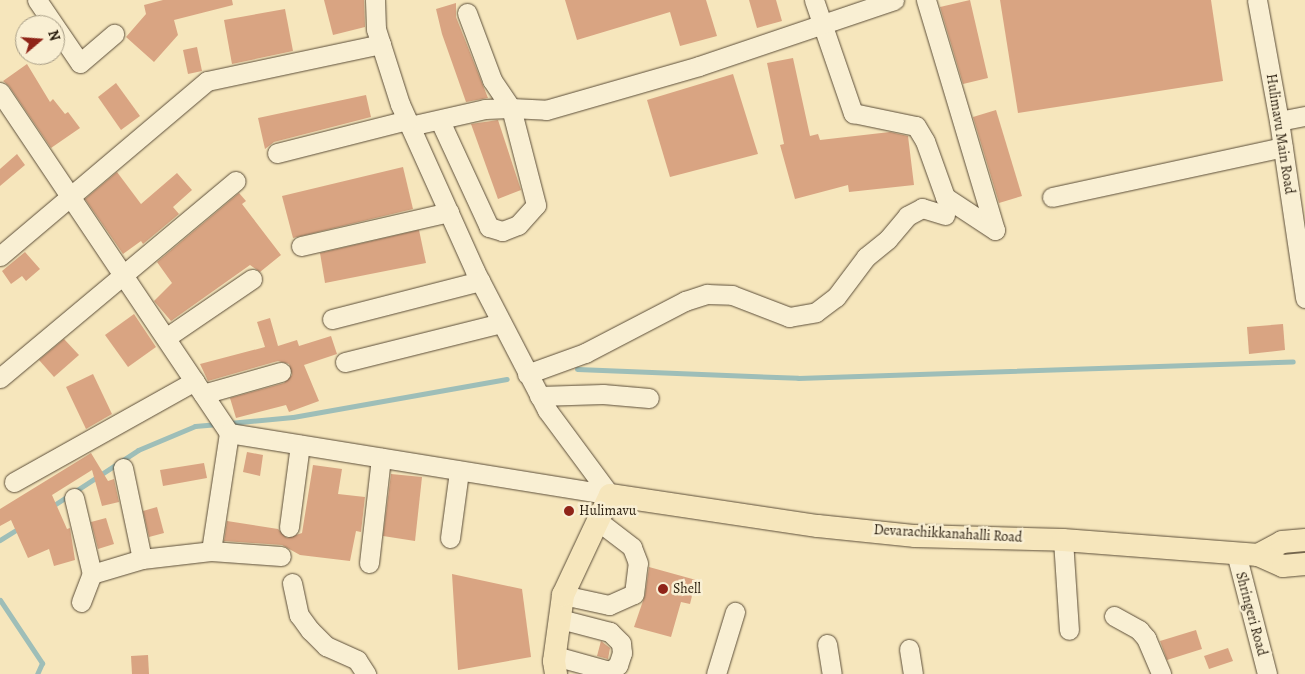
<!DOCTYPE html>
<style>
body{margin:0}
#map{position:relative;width:1305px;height:674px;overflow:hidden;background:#f6e6bc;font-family:Alegreya,serif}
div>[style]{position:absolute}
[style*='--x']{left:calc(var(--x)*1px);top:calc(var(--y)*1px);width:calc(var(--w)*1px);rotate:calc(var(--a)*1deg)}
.stream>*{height:5px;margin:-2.5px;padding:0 2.5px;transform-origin:2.5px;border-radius:2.5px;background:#9ebeb8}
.building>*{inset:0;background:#d9a482}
.roads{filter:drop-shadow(0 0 1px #5c4e39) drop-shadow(0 0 1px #5c4e39)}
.minor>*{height:19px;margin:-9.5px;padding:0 9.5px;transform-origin:9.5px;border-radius:9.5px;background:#f9efd3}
.major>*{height:22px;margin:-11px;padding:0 11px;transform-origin:11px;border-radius:11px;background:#f6e6bc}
.dots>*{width:14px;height:14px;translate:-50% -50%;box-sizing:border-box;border:2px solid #f9efd3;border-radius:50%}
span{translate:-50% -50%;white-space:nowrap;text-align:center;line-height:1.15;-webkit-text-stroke:5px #f9efd3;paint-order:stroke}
.street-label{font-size:14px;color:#281c0d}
.poi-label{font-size:14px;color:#281c0d}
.left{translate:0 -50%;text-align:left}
.north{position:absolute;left:15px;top:15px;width:50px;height:50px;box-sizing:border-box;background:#f9efd3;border:1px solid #a59b84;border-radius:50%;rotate:72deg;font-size:14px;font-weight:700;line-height:20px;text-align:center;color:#281c0d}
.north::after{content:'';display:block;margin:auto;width:18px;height:22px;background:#8f2418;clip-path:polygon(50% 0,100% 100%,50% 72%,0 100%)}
</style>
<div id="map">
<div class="stream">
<i style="--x:577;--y:369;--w:221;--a:2.3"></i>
<i style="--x:798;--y:378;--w:495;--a:-1.9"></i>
<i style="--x:229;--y:423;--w:64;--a:-5.4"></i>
<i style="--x:293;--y:417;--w:217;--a:-10.1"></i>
<i style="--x:51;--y:507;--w:104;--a:-33.2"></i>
<i style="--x:138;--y:450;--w:62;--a:-22.8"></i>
<i style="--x:195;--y:426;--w:23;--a:-5"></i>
<i style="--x:0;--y:540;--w:25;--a:-32"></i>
<i style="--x:0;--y:600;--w:76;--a:56.3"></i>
<i style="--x:42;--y:663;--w:12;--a:114"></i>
</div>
<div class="building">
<i style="clip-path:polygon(163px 0,232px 0,233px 5px,174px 20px,178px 35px,154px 62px,126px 37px,146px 14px,144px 5px)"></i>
<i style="clip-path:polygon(324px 0,364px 0,365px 27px,333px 35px)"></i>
<i style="clip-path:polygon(565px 0,706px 0,717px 36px,680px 46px,670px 12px,577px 40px)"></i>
<i style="clip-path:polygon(749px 0,776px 0,782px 21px,757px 28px)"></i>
<i style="clip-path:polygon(970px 0,988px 78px,963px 84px,940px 7px)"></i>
<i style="clip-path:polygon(1000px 0,1211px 0,1223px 81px,1018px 113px)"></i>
<i style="clip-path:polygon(456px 3px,456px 17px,488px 98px,466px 102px,442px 34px,436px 9px)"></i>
<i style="clip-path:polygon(285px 9px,293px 51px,232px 64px,224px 20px)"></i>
<i style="clip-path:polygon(197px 47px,202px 71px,188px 74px,183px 50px)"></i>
<i style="clip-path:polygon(793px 58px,810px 136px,818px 134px,820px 140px,890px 132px,908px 136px,914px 185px,849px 192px,848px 185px,795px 199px,780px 145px,784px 144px,767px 63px)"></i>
<i style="clip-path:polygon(27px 64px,50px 102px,53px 99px,65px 114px,68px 112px,80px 128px,51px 148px,9px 86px,3px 81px)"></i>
<i style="clip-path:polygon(733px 74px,758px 154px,670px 177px,647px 100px)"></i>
<i style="clip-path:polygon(116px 83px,140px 116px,121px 130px,98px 97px)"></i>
<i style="clip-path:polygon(366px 95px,371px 117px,274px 142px,265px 149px,258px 118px)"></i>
<i style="clip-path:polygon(996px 110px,1022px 196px,999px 203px,973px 117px)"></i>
<i style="clip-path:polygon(498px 120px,521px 190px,498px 199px,471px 124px)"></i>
<i style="clip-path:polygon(17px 154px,25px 165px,0 186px,0 169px)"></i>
<i style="clip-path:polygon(403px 167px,413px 209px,293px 238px,282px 196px)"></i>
<i style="clip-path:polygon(117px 172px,141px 204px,177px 173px,192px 190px,173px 207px,179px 214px,143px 244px,141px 241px,123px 254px,85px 199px)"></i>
<i style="clip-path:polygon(239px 193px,246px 201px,242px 204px,281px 255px,260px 272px,250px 265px,171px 321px,154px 301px,172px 283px,157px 262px)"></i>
<i style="clip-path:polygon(419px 230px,426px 263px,325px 283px,320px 253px)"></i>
<i style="clip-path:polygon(25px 252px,40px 269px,26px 281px,22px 276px,11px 284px,2px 271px)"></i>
<i style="clip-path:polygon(134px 314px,156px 347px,128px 367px,105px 335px)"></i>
<i style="clip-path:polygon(270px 318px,278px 346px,297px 340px,299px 346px,331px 336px,337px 354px,304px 365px,319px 401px,289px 412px,286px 405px,236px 418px,230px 398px,284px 383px,292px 375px,289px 364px,278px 361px,208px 381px,200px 364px,265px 347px,257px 322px)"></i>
<i style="clip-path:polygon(1283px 324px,1285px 350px,1249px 354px,1247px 327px)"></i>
<i style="clip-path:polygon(64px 339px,79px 355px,54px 377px,39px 360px)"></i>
<i style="clip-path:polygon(93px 374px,112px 414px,86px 429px,66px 387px)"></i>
<i style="clip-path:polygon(247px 452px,263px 455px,260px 476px,243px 472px)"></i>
<i style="clip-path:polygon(91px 453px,108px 481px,114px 479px,119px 502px,102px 506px,92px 470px,52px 495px,67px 529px,70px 528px,75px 560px,54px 566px,49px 549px,28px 558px,11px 520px,0 526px,0 509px)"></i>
<i style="clip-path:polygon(204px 463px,207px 478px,163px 486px,160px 470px)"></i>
<i style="clip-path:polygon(313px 465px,342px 469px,338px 494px,365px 497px,361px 532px,356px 531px,350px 561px,300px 555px,282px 545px,224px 541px,227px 521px,278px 529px,287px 538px,302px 533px)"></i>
<i style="clip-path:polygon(391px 474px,422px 477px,415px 541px,383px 536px)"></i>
<i style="clip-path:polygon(157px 507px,164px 533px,149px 537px,143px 511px)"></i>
<i style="clip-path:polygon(106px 518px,114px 544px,98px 549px,91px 522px)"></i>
<i style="clip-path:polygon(649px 567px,696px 580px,690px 604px,681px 602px,671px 637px,634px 627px,645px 595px)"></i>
<i style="clip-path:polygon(452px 574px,522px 589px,531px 657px,458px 670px)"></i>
<i style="clip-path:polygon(1196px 630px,1202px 649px,1167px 660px,1160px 641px)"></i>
<i style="clip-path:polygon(601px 641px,610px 648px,608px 659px,597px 656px)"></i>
<i style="clip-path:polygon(1228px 648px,1233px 661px,1209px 669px,1204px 656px)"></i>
<i style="clip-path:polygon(148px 655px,149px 674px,132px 674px,131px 656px)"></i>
</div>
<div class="roads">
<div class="minor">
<i style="--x:37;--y:0;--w:76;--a:55.7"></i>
<i style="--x:80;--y:63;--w:45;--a:-40.5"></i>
<i style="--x:375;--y:0;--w:29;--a:88"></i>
<i style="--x:376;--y:29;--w:79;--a:72.3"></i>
<i style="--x:400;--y:104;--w:183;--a:65.8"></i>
<i style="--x:475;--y:271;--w:157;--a:62.6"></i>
<i style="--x:547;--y:410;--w:106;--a:53.5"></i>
<i style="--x:814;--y:0;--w:120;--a:71"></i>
<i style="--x:853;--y:113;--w:64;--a:11.7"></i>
<i style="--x:916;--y:126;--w:17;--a:59"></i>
<i style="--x:925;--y:141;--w:59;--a:70.3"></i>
<i style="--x:945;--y:197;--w:60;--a:33.4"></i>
<i style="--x:926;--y:0;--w:240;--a:73.3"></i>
<i style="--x:1257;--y:0;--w:123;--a:79.7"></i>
<i style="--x:1279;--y:121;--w:179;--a:81.6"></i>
<i style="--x:467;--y:13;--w:72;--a:69.5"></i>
<i style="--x:492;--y:80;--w:34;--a:56"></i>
<i style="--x:511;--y:108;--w:35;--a:3"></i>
<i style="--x:546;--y:110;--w:159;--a:-16"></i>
<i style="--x:699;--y:66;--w:206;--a:-18.7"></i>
<i style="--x:0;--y:92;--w:411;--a:56.1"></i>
<i style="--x:229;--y:433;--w:119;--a:98.7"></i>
<i style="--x:1279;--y:121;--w:26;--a:-11"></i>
<i style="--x:410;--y:126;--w:77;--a:-12.8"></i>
<i style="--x:485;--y:109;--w:26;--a:-2"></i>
<i style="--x:511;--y:108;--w:100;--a:75.5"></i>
<i style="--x:536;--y:205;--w:27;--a:132"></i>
<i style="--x:518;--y:225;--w:17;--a:159"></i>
<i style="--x:502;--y:231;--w:14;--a:-163"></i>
<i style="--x:489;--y:227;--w:117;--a:-114.8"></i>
<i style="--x:277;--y:153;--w:134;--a:-14.2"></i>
<i style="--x:1052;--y:197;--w:236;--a:-12.2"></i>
<i style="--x:301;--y:246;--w:152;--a:-12.9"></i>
<i style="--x:0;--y:256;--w:271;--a:-40.2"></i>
<i style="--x:207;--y:81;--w:178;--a:-12"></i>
<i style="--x:332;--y:319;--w:153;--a:-14.4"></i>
<i style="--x:167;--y:337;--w:103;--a:-34.3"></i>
<i style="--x:345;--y:362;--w:161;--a:-14"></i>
<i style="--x:527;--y:374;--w:62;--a:-19.9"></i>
<i style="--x:585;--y:353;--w:113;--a:-27.5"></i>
<i style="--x:685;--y:301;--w:23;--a:-18"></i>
<i style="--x:707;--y:294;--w:25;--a:2"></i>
<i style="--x:732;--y:295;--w:61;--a:21.1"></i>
<i style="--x:789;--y:317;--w:27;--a:-10"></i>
<i style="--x:816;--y:312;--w:25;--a:-37"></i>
<i style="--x:836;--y:297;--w:50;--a:-53.1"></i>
<i style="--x:866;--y:257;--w:28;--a:-39"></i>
<i style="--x:888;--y:239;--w:30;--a:-50"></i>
<i style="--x:907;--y:216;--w:17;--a:-28"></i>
<i style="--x:922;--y:208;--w:24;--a:17"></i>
<i style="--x:0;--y:378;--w:307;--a:-39.9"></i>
<i style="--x:203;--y:394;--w:81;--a:-15.8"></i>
<i style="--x:539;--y:396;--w:64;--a:-1.8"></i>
<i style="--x:603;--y:394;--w:46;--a:5"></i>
<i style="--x:229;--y:433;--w:386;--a:9.2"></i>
<i style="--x:123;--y:468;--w:93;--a:78.2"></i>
<i style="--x:14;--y:482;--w:207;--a:-29.2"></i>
<i style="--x:74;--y:498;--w:78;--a:76.7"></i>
<i style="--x:289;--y:527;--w:83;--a:-82.4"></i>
<i style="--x:450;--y:538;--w:68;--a:-82.3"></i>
<i style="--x:1063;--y:540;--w:90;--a:86.2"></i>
<i style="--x:1236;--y:553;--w:125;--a:75.6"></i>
<i style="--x:369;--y:563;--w:106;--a:-83.5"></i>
<i style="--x:292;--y:583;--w:33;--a:78"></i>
<i style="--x:299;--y:615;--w:19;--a:54"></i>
<i style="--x:310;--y:630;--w:23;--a:45"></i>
<i style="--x:326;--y:646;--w:34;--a:24"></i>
<i style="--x:357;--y:660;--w:17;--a:57"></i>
<i style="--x:563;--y:595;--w:47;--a:12.3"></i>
<i style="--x:609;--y:605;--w:27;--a:-24"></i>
<i style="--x:634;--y:594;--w:31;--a:-83"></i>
<i style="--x:638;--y:563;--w:17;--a:-111"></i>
<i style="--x:632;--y:547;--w:43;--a:-142.6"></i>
<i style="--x:81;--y:602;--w:30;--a:-69"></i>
<i style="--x:92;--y:574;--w:52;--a:-16.7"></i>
<i style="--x:142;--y:559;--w:69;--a:-6.6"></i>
<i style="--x:211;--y:551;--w:70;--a:4.1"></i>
<i style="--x:1114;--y:616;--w:29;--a:29"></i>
<i style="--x:1139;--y:630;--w:11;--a:49"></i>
<i style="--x:1146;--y:638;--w:39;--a:67"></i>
<i style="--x:827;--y:644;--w:30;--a:81"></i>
<i style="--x:909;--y:649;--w:25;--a:81"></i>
<i style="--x:555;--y:656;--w:57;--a:15.3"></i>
<i style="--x:610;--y:671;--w:10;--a:-37"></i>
<i style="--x:618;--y:665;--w:13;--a:-72"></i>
<i style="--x:622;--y:653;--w:10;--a:-96"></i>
<i style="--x:621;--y:643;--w:16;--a:-135"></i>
<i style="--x:610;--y:632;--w:52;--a:-165.4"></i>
<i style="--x:716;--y:674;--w:65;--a:-73"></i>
</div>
<div class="major">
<i style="--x:1258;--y:555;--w:27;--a:-28"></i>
<i style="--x:1282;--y:542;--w:23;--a:-5"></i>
<i style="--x:556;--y:674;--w:13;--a:-99"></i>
<i style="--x:554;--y:661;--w:67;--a:-82.2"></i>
<i style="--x:563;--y:595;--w:110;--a:-64.8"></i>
<i style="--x:610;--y:495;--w:210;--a:8.5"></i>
<i style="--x:818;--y:526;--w:98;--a:5.9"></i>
<i style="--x:915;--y:536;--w:148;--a:1.5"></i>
<i style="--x:1063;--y:540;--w:196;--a:4.4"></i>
<i style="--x:1258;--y:555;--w:27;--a:24"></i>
<i style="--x:1283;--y:566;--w:22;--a:-5"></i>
</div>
</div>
<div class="dots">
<i style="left:569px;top:511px;background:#8f2418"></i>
<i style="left:663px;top:589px;background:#8f2418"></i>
</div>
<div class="street-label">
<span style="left:1280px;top:134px;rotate:81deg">Hulimavu Main Road</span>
<span style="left:948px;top:534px;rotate:3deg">Devarachikkanahalli Road</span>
<span style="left:1251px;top:614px;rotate:75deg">Shringeri Road</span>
</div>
<div class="poi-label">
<span class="left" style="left:579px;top:511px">Hulimavu</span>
<span class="left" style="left:673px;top:589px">Shell</span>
</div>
<div class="north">N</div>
</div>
